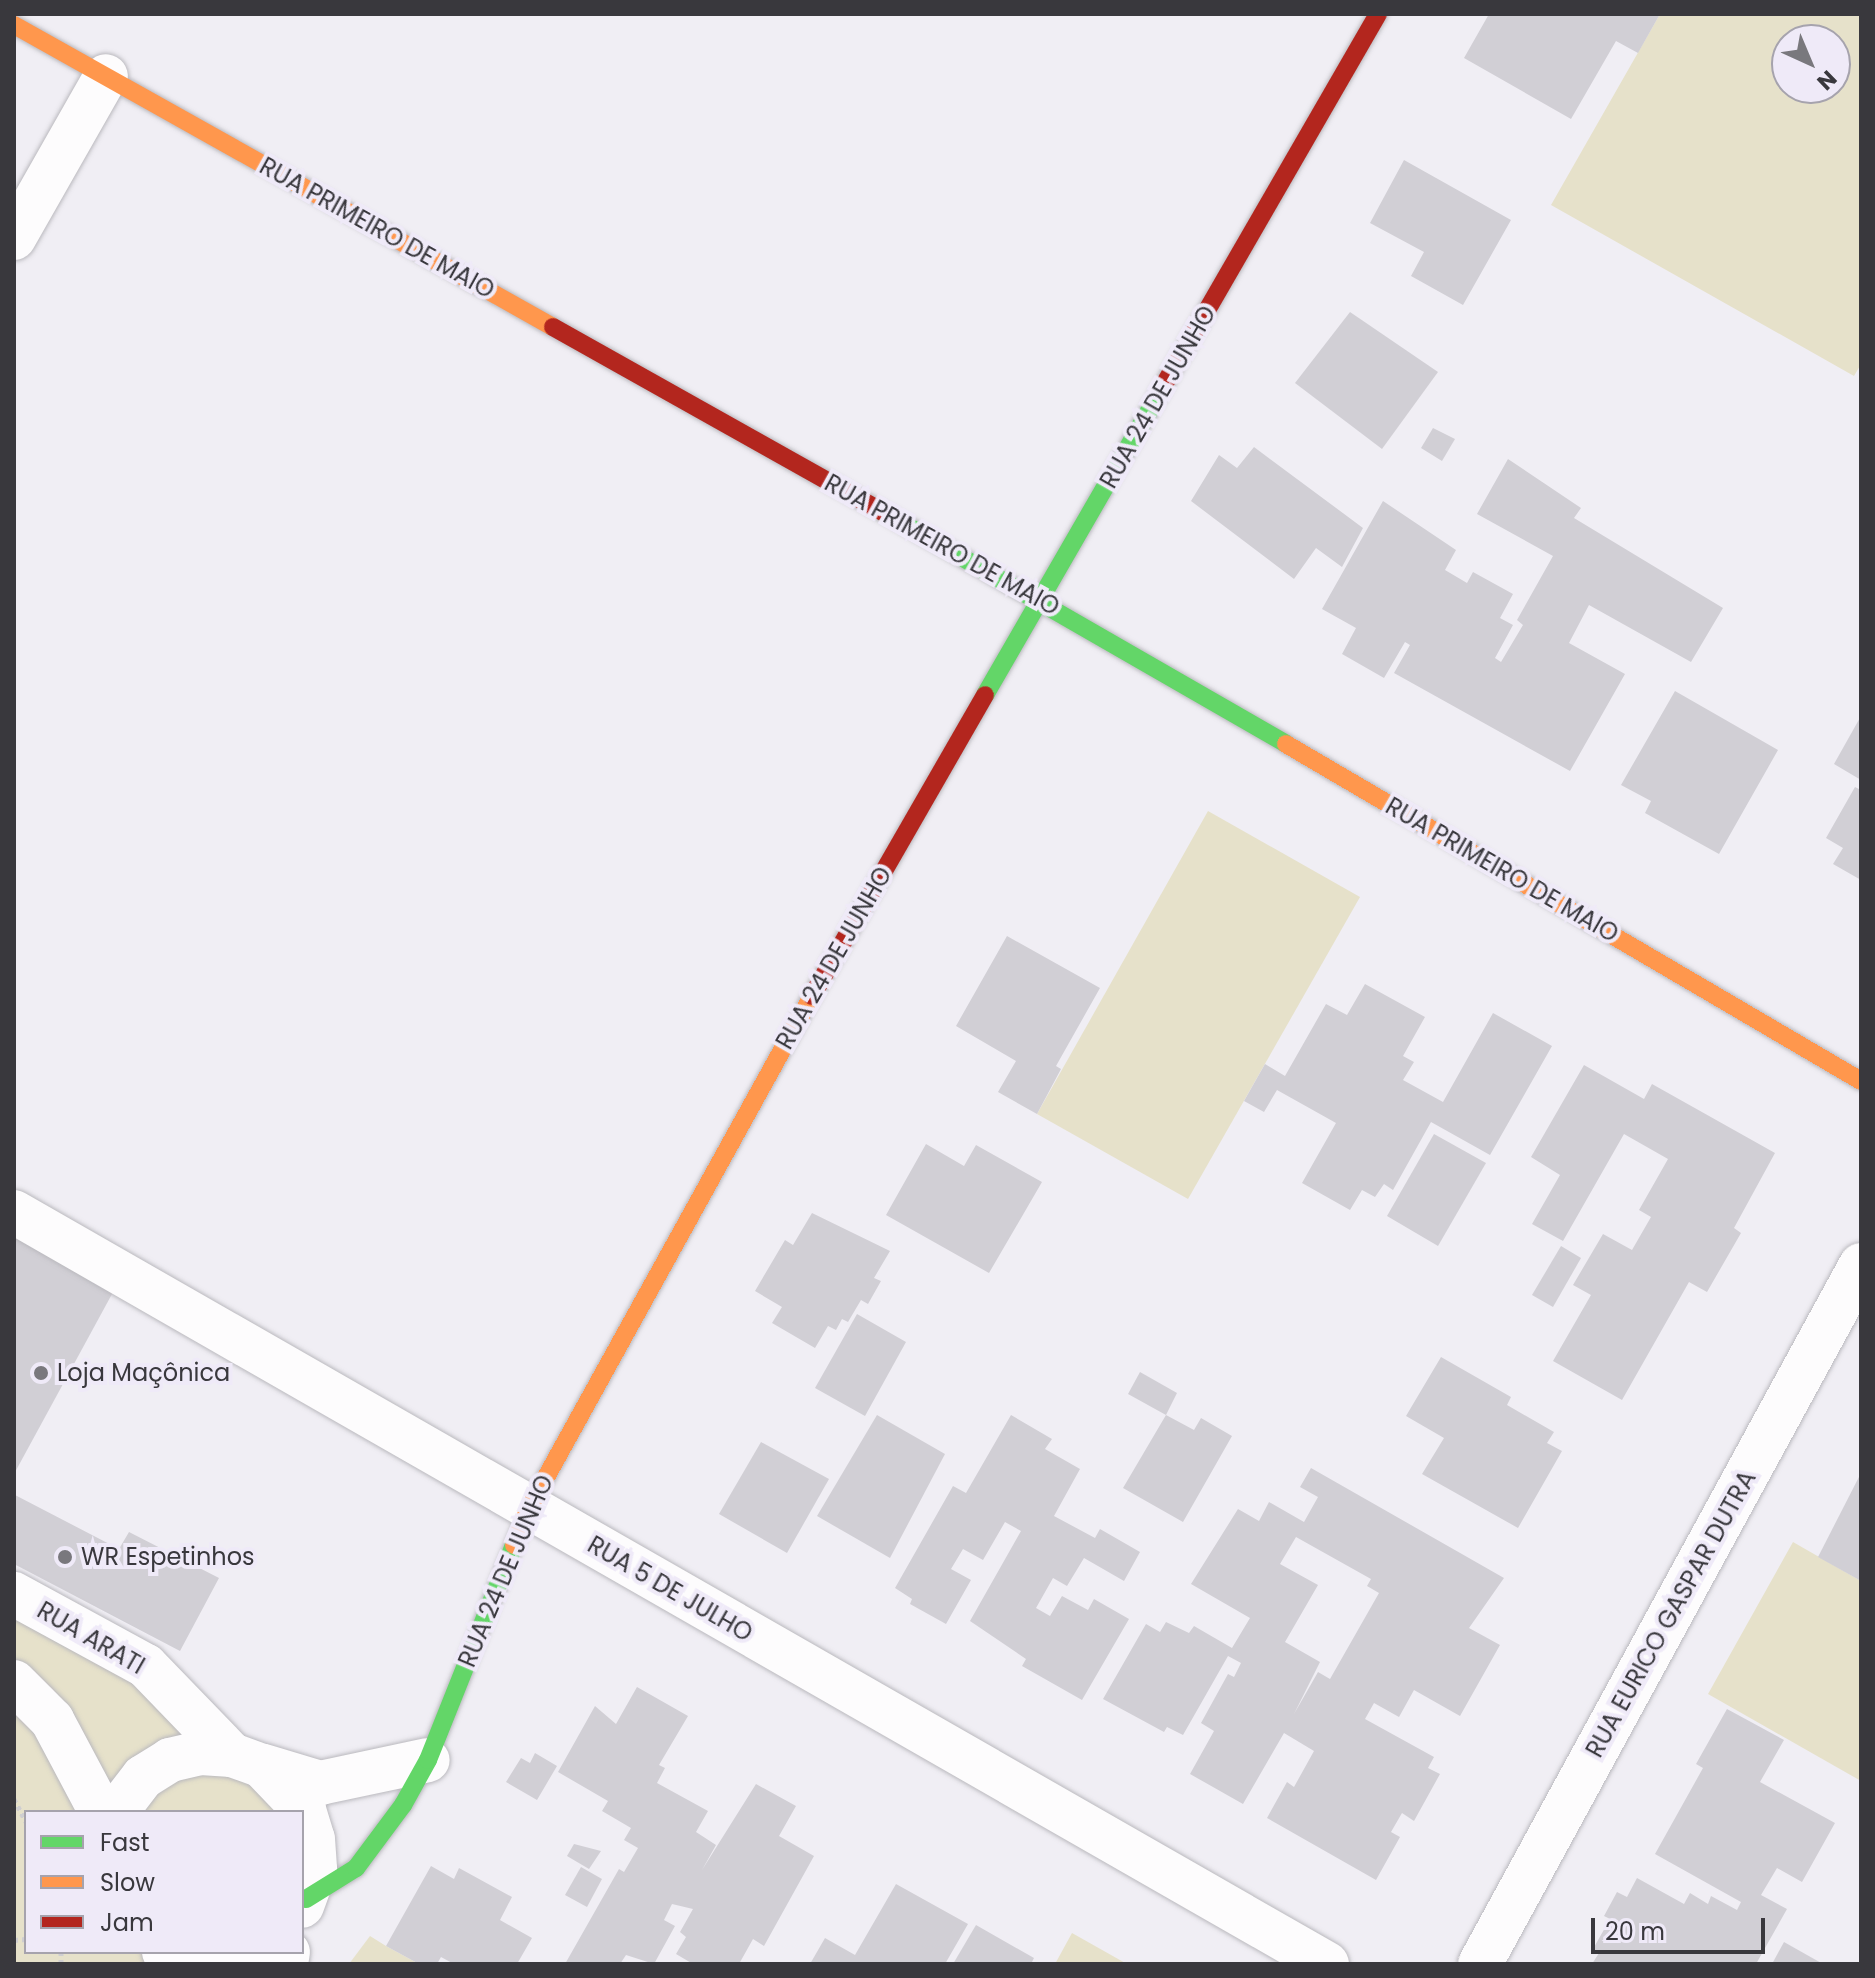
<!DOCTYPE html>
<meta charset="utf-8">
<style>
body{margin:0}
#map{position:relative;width:1875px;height:1978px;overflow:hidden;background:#f0eef4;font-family:Poppins,sans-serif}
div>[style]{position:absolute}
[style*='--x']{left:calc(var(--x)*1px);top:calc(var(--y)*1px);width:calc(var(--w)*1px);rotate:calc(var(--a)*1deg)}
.green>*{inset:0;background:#e6e1ca}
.building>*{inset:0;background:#d1cfd5}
.path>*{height:5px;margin-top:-2.5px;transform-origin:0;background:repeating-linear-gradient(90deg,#cfced0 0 4px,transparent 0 8px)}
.roads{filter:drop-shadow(0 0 2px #bab9be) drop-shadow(0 0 2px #bab9be)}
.street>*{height:44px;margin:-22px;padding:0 22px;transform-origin:22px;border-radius:22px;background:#fdfcfd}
.fast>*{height:18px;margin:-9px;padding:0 9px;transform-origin:9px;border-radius:9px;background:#63d668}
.slow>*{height:18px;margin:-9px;padding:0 9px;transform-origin:9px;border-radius:9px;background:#ff974d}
.jam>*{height:18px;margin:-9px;padding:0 9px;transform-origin:9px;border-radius:9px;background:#b3261e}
.dots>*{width:22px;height:22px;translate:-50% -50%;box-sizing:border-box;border:4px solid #efeaf8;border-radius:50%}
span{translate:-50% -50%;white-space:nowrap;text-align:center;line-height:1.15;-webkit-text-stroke:8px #efeaf8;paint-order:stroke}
.street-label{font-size:24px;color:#39383d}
.poi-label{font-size:24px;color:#39383d}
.left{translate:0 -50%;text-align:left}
.frame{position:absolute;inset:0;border:16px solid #39383d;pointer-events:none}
.legend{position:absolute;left:24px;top:1810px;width:280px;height:144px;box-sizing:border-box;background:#efeaf8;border:2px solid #a6a3ad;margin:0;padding:10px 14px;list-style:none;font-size:24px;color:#39383d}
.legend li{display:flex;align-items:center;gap:16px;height:40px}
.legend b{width:40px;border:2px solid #a6a3ad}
.north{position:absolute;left:1771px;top:24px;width:80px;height:80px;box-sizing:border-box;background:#efeaf8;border:2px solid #a6a3ad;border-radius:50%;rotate:136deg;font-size:22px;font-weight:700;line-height:32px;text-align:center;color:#39383d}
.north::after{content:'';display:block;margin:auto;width:28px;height:36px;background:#79787d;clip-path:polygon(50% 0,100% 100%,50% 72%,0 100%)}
.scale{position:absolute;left:1591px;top:1918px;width:174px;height:36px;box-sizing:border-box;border:4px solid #39383d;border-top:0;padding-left:10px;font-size:24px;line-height:28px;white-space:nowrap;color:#39383d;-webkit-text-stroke:6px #efeaf8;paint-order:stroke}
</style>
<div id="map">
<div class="green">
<i style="clip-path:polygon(evenodd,1660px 14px,1861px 14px,1861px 364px,1854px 376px,1551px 205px,1660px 14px,1787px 40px,1835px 40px,1835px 88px,1787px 88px,1787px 40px)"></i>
<i style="clip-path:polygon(1208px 811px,1360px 897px,1188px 1199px,1037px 1114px)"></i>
<i style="clip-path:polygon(1793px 1542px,1861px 1581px,1861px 1781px,1708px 1694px)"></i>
<i style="clip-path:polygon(14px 1597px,143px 1671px,299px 1812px,26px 1812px,26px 1952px,280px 1952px,275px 1964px,14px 1964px)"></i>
<i style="clip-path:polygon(1072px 1933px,1127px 1964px,1055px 1964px)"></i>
<i style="clip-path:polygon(370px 1936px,386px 1946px,419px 1964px,349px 1964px)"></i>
</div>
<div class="building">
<i style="clip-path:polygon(1489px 14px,1660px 14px,1638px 53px,1616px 41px,1571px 119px,1464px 58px)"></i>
<i style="clip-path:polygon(1404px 160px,1511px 220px,1463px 305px,1411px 276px,1424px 252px,1370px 223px)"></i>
<i style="clip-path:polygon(1350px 312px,1438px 372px,1382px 449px,1295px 383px)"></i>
<i style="clip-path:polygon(1433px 428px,1455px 439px,1442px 461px,1421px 448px)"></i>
<i style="clip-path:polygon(1254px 447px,1363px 528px,1342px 567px,1316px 548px,1294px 579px,1191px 501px,1219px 455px,1237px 468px)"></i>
<i style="clip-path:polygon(1508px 459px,1581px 508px,1574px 518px,1723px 608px,1691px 662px,1589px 605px,1569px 643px,1625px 674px,1570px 771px,1394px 673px,1410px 645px,1405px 642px,1384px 678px,1342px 654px,1356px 628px,1322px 609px,1383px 501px,1456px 550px,1445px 570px,1467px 583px,1473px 572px,1513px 594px,1500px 618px,1513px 625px,1495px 658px,1501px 662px,1523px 625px,1517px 620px,1553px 556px,1477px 514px)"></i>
<i style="clip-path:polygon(1675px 691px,1778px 750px,1719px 854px,1645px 813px,1651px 801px,1621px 785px)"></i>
<i style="clip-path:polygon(1861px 716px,1861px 780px,1834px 764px)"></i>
<i style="clip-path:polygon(1855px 787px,1861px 790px,1861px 880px,1833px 864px,1843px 848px,1826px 838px)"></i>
<i style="clip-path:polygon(1007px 936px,1100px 988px,1056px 1066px,1061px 1069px,1037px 1114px,998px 1092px,1016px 1061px,956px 1026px)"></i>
<i style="clip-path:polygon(1365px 984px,1425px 1017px,1403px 1056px,1414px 1062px,1403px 1080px,1443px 1102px,1493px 1013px,1552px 1046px,1490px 1155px,1431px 1122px,1393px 1190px,1384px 1184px,1375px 1197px,1362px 1190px,1350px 1210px,1302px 1183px,1336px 1123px,1277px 1090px,1264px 1112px,1244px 1101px,1265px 1064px,1285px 1076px,1326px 1004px,1347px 1015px)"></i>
<i style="clip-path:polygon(1584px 1065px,1644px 1099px,1652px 1084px,1775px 1153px,1734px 1228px,1741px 1233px,1707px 1292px,1689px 1282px,1622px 1400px,1553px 1361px,1591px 1295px,1573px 1285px,1603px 1234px,1632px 1250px,1651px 1217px,1639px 1210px,1668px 1159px,1624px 1134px,1563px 1241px,1532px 1224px,1560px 1175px,1531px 1157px)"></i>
<i style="clip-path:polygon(1434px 1134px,1486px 1163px,1438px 1246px,1387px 1216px)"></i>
<i style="clip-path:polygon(926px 1144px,964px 1166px,976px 1145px,1042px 1182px,989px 1273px,886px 1215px)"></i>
<i style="clip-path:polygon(14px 1212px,124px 1272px,14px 1474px)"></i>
<i style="clip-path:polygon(812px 1213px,890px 1251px,874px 1278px,881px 1281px,868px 1304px,861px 1300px,848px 1322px,842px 1319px,836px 1330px,828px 1326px,815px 1348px,772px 1323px,782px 1307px,755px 1291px,785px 1240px,793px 1245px)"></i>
<i style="clip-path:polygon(1561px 1246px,1581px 1258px,1553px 1307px,1532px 1295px)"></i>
<i style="clip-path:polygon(857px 1314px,906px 1342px,865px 1416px,815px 1388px)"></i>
<i style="clip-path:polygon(1441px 1357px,1511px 1397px,1507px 1405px,1554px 1432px,1547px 1443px,1562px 1451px,1518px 1528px,1422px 1474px,1444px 1438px,1406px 1416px)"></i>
<i style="clip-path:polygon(1140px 1372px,1177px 1393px,1166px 1415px,1128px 1394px)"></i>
<i style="clip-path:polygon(877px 1415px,945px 1454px,890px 1558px,817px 1516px)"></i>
<i style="clip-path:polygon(1011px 1415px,1052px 1439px,1045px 1449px,1080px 1469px,1054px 1516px,1095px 1538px,1100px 1529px,1140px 1552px,1124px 1581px,1084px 1558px,1067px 1586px,1053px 1578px,1036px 1608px,1050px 1616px,1062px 1596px,1088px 1610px,1094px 1599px,1129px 1619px,1082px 1700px,1022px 1666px,1026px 1659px,970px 1621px,1021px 1531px,1005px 1522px,983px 1560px,963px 1549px,951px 1569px,971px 1580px,946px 1624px,910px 1604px,912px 1599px,895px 1588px,953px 1486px,966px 1493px)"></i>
<i style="clip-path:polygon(1166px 1415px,1194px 1430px,1201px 1418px,1232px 1436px,1183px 1522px,1123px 1488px)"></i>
<i style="clip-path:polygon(761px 1442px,829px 1479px,787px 1553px,719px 1514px)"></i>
<i style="clip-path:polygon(evenodd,1311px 1468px,1504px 1578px,1469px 1628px,1500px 1645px,1460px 1716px,1414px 1690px,1399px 1717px,1374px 1703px,1365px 1719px,1434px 1757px,1428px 1768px,1440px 1774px,1414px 1821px,1402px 1813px,1391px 1832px,1400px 1837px,1376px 1880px,1267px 1818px,1287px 1782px,1294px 1787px,1314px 1751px,1284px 1733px,1243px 1804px,1190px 1774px,1214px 1731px,1201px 1723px,1228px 1674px,1234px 1677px,1241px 1663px,1228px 1656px,1183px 1735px,1167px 1727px,1164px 1732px,1103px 1699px,1146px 1624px,1160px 1632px,1166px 1622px,1189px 1633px,1194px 1626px,1232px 1648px,1250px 1618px,1191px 1584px,1238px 1509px,1259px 1521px,1269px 1502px,1304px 1522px,1318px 1497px,1300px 1487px,1311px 1468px,1296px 1537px,1371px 1579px,1367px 1586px,1379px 1593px,1330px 1679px,1318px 1672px,1294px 1714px,1320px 1662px,1285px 1642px,1318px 1585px,1280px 1564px,1296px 1537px)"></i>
<i style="clip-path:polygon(1861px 1473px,1861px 1581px,1818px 1557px)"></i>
<i style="clip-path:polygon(15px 1495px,119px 1549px,129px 1532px,219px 1578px,180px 1651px,14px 1564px)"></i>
<i style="clip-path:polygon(637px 1687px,688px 1716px,659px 1765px,665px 1768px,657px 1783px,708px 1811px,696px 1832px,716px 1845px,702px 1870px,756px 1784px,796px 1806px,779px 1836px,814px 1856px,764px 1946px,753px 1939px,739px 1964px,693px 1964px,676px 1954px,686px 1937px,680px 1932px,693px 1909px,672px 1904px,664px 1920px,675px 1926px,654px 1964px,626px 1955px,620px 1964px,565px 1964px,619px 1869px,624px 1872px,638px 1848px,624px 1840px,631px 1828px,602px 1811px,608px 1801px,558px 1772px,595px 1706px,616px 1724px)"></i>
<i style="clip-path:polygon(1727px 1709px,1784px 1740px,1760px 1782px,1835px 1823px,1802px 1882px,1777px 1868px,1761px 1895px,1787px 1909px,1756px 1964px,1592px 1964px,1599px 1953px,1593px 1949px,1610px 1919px,1604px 1916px,1617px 1892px,1627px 1897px,1637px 1878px,1684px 1904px,1690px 1893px,1708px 1904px,1711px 1896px,1737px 1910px,1741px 1902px,1655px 1854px,1703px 1768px,1696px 1764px)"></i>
<i style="clip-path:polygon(535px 1753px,557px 1766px,537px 1800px,506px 1782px,521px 1758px,530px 1763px)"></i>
<i style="clip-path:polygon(574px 1844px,601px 1851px,589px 1869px,567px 1856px)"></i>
<i style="clip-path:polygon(431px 1866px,454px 1879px,459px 1868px,512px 1897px,500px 1920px,532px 1938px,517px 1964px,454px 1964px,441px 1957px,437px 1964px,419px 1964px,386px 1946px)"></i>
<i style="clip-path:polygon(581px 1867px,602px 1879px,587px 1907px,565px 1895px)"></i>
<i style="clip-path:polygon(896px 1884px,968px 1924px,945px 1964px,810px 1964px,825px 1938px,855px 1955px)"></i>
<i style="clip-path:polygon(976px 1925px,1034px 1958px,1031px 1964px,953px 1964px)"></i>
<i style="clip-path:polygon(1784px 1942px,1823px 1964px,1772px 1964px)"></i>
</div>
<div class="path">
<i style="--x:14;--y:1799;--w:26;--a:62"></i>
<i style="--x:14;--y:1940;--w:12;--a:-5"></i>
<i style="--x:61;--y:1952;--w:12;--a:90"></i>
</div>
<div class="roads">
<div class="street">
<i style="--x:14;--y:238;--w:186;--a:-60.4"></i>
<i style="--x:14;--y:1212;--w:1513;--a:29.8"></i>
<i style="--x:14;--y:1594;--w:150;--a:28.6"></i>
<i style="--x:146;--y:1666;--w:124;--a:46"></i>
<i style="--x:14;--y:1682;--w:54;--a:45"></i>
<i style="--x:52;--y:1720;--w:104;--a:62"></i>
<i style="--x:264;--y:1766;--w:59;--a:16.9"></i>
<i style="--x:320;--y:1783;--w:110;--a:-12"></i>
<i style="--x:116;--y:1812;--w:44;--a:-52.4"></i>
<i style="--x:143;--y:1777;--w:32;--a:-32"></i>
<i style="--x:170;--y:1760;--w:32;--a:-13"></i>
<i style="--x:201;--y:1753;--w:31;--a:4"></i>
<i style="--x:232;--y:1755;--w:32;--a:20"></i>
<i style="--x:262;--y:1766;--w:61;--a:46.3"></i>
<i style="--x:304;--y:1810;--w:30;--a:73"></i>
<i style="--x:313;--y:1839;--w:31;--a:86"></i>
<i style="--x:315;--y:1870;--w:38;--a:110"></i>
<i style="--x:164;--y:1952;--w:30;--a:17"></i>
<i style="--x:193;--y:1961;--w:28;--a:2"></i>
<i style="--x:221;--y:1962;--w:34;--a:-17"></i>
<i style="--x:286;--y:1964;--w:12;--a:-81"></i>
<i style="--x:1480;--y:1964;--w:796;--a:-61.41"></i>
</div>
<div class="fast">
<i style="--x:883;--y:512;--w:465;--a:29.9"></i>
<i style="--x:985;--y:695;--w:360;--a:-60"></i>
<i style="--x:306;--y:1899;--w:59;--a:-31.8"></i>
<i style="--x:356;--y:1868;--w:79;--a:-53.3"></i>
<i style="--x:403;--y:1805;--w:51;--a:-60.9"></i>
<i style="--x:428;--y:1760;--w:232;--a:-68.2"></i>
</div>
<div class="slow">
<i style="--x:14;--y:25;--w:618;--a:29.26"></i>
<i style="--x:1286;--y:744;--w:666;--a:30.37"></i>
<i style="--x:514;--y:1545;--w:40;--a:-68"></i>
<i style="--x:529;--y:1508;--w:585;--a:-61.07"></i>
</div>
<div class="jam">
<i style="--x:553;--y:327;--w:378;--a:29.3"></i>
<i style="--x:1165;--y:383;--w:426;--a:-60"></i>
<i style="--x:812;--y:996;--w:347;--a:-60.1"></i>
</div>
</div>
<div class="dots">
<i style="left:41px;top:1373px;background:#79787d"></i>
<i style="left:65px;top:1557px;background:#79787d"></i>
</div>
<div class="street-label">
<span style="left:377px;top:228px;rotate:29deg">RUA PRIMEIRO DE MAIO</span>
<span style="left:1158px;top:397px;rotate:-60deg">RUA 24 DE JUNHO</span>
<span style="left:942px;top:545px;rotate:29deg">RUA PRIMEIRO DE MAIO</span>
<span style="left:1502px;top:870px;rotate:30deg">RUA PRIMEIRO DE MAIO</span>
<span style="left:834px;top:958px;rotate:-60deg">RUA 24 DE JUNHO</span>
<span style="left:506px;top:1571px;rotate:-67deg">RUA 24 DE JUNHO</span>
<span style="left:670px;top:1589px;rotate:30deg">RUA 5 DE JULHO</span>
<span style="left:1671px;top:1614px;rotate:-61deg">RUA EURICO GASPAR DUTRA</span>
<span style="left:91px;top:1638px;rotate:30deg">RUA ARATI</span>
</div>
<div class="poi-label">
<span class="left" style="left:57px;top:1373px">Loja Maçônica</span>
<span class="left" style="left:81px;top:1557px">WR Espetinhos</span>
</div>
<div class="frame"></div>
<ul class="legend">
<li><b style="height:10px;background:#63d668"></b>Fast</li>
<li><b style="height:10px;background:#ff974d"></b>Slow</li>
<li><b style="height:10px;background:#b3261e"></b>Jam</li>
</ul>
<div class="north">N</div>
<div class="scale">20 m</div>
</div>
